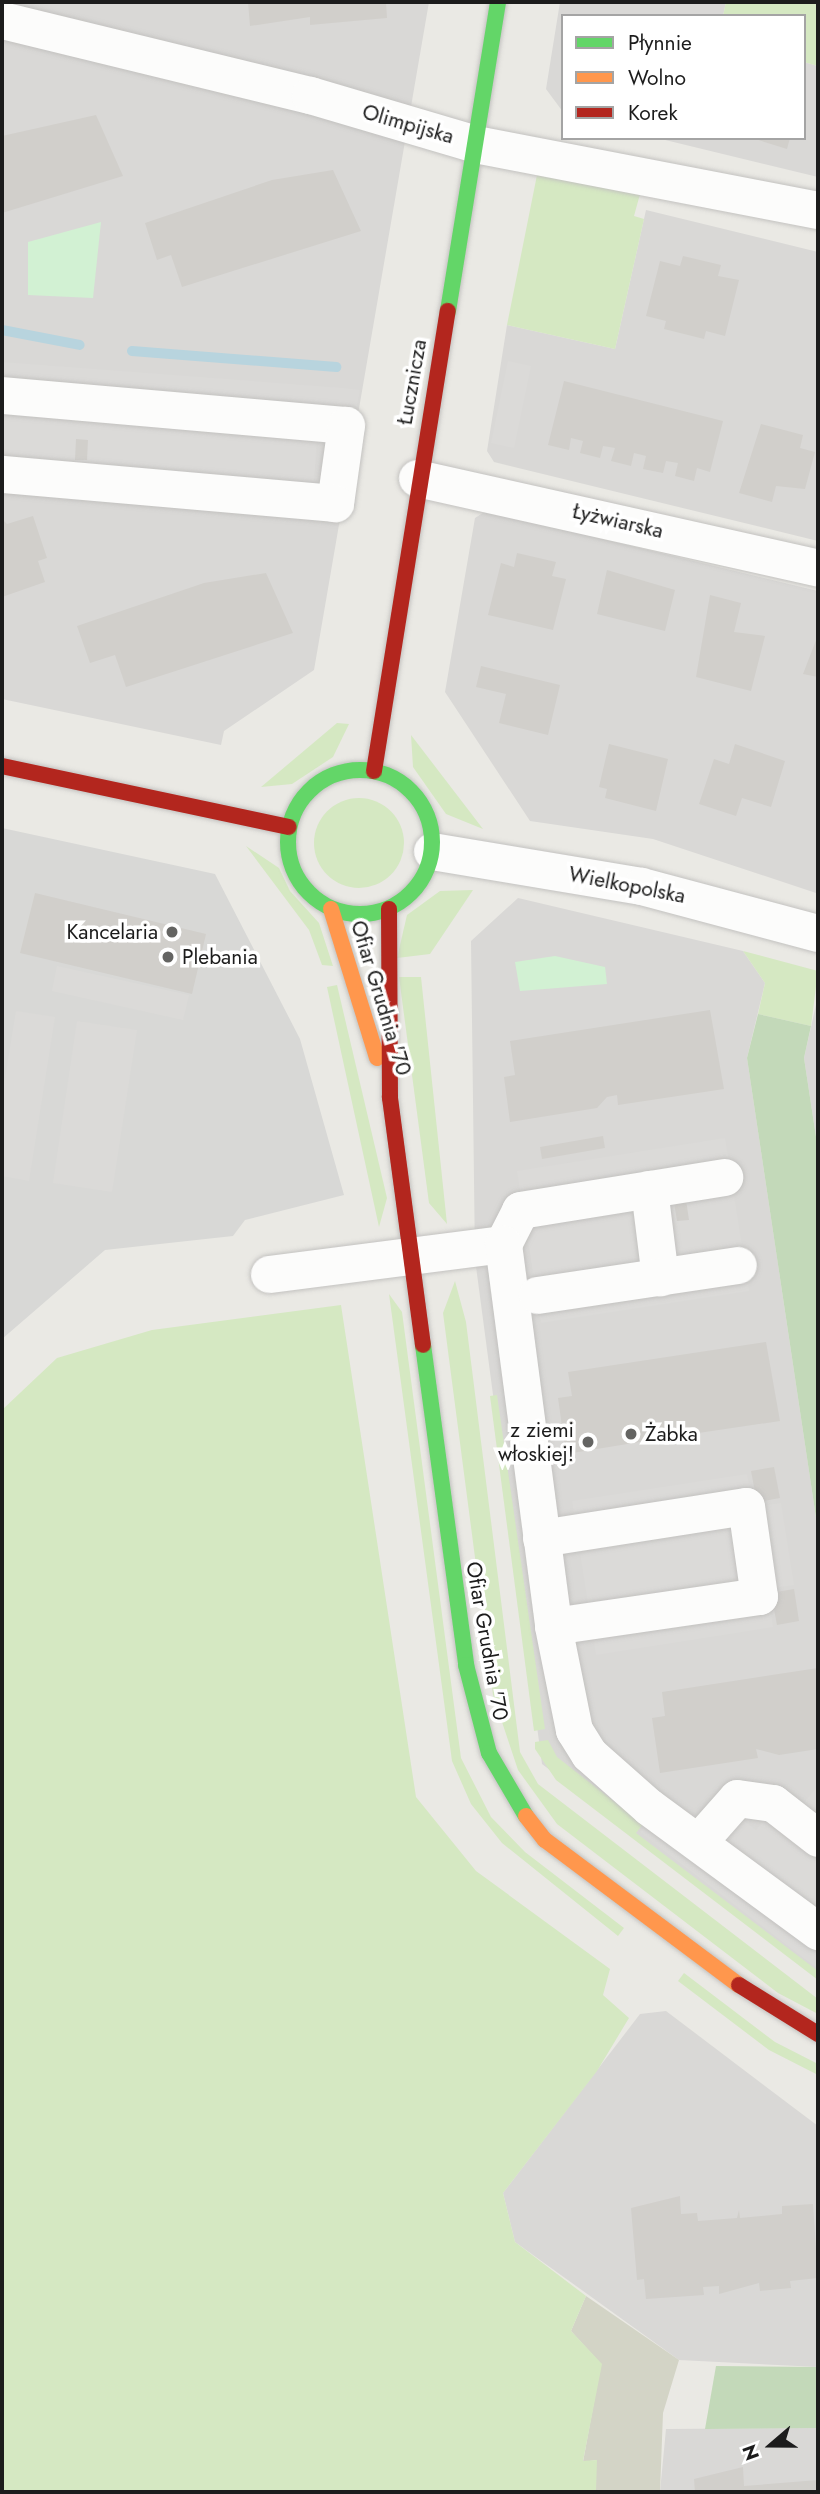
<!DOCTYPE html>
<meta charset="utf-8">
<style>
body{margin:0}
#map{position:relative;width:820px;height:2494px;overflow:hidden;background:#eae9e4;font-family:Jost,sans-serif}
div>[style]{position:absolute}
[style*='--x']{left:calc(var(--x)*1px);top:calc(var(--y)*1px);width:calc(var(--w)*1px);rotate:calc(var(--a)*1deg)}
.residential>*{inset:0;background:#d9d8d6}
.religious>*{inset:0;background:#d8d8d6}
.construction>*{inset:0;background:#d3d4c6}
.grass>*{inset:0;background:#d5e8c2}
.round{border-radius:50%}
.forest>*{inset:0;background:#c3d9b9}
.park>*{inset:0;background:#d2f1d3}
.parking>*{inset:0;background:#dbdad8}
.stream>*{height:10px;margin:-5px;padding:0 5px;transform-origin:5px;border-radius:5px;background:#b8d4de}
.building>*{inset:0;background:#d1cfcb}
.roads{filter:drop-shadow(0 0 2px #c3c2c0) drop-shadow(0 0 2px #c3c2c0)}
.street>*{height:37px;margin:-18.5px;padding:0 18.5px;transform-origin:18.5px;border-radius:18.5px;background:#fcfcfb}
.fast>*{height:16px;margin:-8px;padding:0 8px;transform-origin:8px;border-radius:8px;background:#63d668}
.fast>.ring{margin:-8px;padding:0;box-sizing:content-box;background:none;border:16px solid #63d668;border-radius:50%}
.slow>*{height:16px;margin:-8px;padding:0 8px;transform-origin:8px;border-radius:8px;background:#ff974d}
.jam>*{height:16px;margin:-8px;padding:0 8px;transform-origin:8px;border-radius:8px;background:#b3261e}
.dots>*{width:19px;height:19px;translate:-50% -50%;box-sizing:border-box;border:4px solid #fff;border-radius:50%}
span{translate:-50% -50%;white-space:nowrap;text-align:center;line-height:1.15;-webkit-text-stroke:7px #fff;paint-order:stroke}
.street-label{font-size:21px;color:#1c1c1c}
.poi-label{font-size:21px;color:#1c1c1c}
.right{translate:-100% -50%;text-align:right}
.left{translate:0 -50%;text-align:left}
.frame{position:absolute;inset:0;border:4px solid #1c1c1c;pointer-events:none}
.legend{position:absolute;left:561px;top:14px;width:245px;height:126px;box-sizing:border-box;background:#fff;border:2px solid #a4a4a4;margin:0;padding:9px 12px;list-style:none;font-size:21px;color:#1c1c1c}
.legend li{display:flex;align-items:center;gap:14px;height:35px}
.legend b{width:35px;border:2px solid #a4a4a4}
.north{position:absolute;left:736px;top:2410px;width:70px;height:70px;-webkit-text-stroke:5px #fff;paint-order:stroke;rotate:250deg;font-size:19px;font-weight:700;line-height:28px;text-align:center;color:#1c1c1c}
.north::after{content:'';display:block;margin:auto;width:24px;height:32px;background:#1c1c1c;clip-path:polygon(50% 0,100% 100%,50% 72%,0 100%)}
</style>
<div id="map">
<div class="residential">
<i style="clip-path:polygon(2px 2px,429px 2px,314px 670px,224px 731px,221px 745px,2px 699px)"></i>
<i style="clip-path:polygon(560px 2px,726px 2px,723px 16px,563px 16px,563px 112px,546px 89px)"></i>
<i style="clip-path:polygon(804px 62px,818px 66px,818px 177px,657px 138px,804px 138px)"></i>
<i style="clip-path:polygon(646px 210px,818px 252px,818px 541px,494px 462px,487px 451px,507px 325px,615px 349px)"></i>
<i style="clip-path:polygon(486px 511px,818px 591px,816px 893px,653px 839px,530px 821px,445px 692px,475px 518px)"></i>
<i style="clip-path:polygon(518px 898px,743px 951px,765px 983px,747px 1058px,818px 1531px,818px 1973px,542px 1764px,475px 1259px,471px 941px)"></i>
<i style="clip-path:polygon(818px 996px,818px 1150px,804px 1058px)"></i>
<i style="clip-path:polygon(666px 2011px,818px 2126px,818px 2367px,679px 2360px,515px 2242px,503px 2193px,640px 2014px)"></i>
<i style="clip-path:polygon(818px 2428px,818px 2492px,660px 2492px,666px 2429px)"></i>
</div>
<div class="religious">
<i style="clip-path:polygon(2px 828px,215px 874px,300px 1039px,344px 1195px,245px 1220px,233px 1236px,105px 1250px,2px 1339px)"></i>
</div>
<div class="construction">
<i style="clip-path:polygon(586px 2296px,679px 2360px,663px 2413px,660px 2492px,596px 2491px,596px 2460px,583px 2462px,601px 2364px,571px 2331px)"></i>
</div>
<div class="grass">
<i style="clip-path:polygon(726px 2px,818px 2px,818px 66px,804px 62px,804px 16px,723px 16px)"></i>
<i style="clip-path:polygon(538px 170px,640px 194px,634px 216px,644px 219px,615px 349px,507px 325px)"></i>
<i style="clip-path:polygon(337px 723px,349px 724px,333px 757px,292px 784px,261px 787px)"></i>
<i style="clip-path:polygon(411px 735px,483px 829px,446px 814px,413px 767px)"></i>
<i class="round" style="left:314px;top:798px;width:90px;height:90px"></i>
<i style="clip-path:polygon(246px 846px,279px 868px,290px 891px,319px 923px,333px 966px,322px 965px,309px 930px)"></i>
<i style="clip-path:polygon(473px 890px,430px 954px,397px 958px,407px 915px,440px 891px)"></i>
<i style="clip-path:polygon(743px 951px,818px 971px,811px 1026px,758px 1014px,765px 983px)"></i>
<i style="clip-path:polygon(399px 977px,421px 977px,447px 1224px,429px 1203px)"></i>
<i style="clip-path:polygon(337px 985px,387px 1198px,379px 1227px,327px 987px)"></i>
<i style="clip-path:polygon(455px 1281px,466px 1322px,520px 1752px,538px 1784px,818px 1999px,818px 2014px,778px 1993px,557px 1824px,518px 1770px,493px 1695px,443px 1313px)"></i>
<i style="clip-path:polygon(389px 1294px,402px 1312px,461px 1758px,491px 1817px,525px 1852px,624px 1928px,618px 1936px,502px 1843px,471px 1804px,452px 1761px)"></i>
<i style="clip-path:polygon(341px 1305px,416px 1797px,476px 1871px,610px 1969px,603px 1995px,629px 2018px,597px 2071px,503px 2193px,515px 2242px,586px 2296px,571px 2331px,602px 2364px,583px 2461px,597px 2460px,596px 2491px,614px 2492px,2px 2492px,2px 1410px,57px 1358px,152px 1330px)"></i>
<i style="clip-path:polygon(497px 1395px,545px 1729px,534px 1731px,490px 1396px)"></i>
<i style="clip-path:polygon(548px 1740px,557px 1757px,643px 1824px,636px 1833px,818px 1971px,818px 1980px,556px 1780px,535px 1749px,535px 1742px)"></i>
<i style="clip-path:polygon(684px 1973px,775px 2042px,818px 2064px,818px 2075px,769px 2050px,678px 1981px)"></i>
</div>
<div class="forest">
<i style="clip-path:polygon(758px 1014px,811px 1026px,804px 1058px,818px 1150px,818px 1531px,747px 1058px)"></i>
<i style="clip-path:polygon(716px 2366px,818px 2367px,818px 2428px,705px 2429px)"></i>
</div>
<div class="park">
<i style="clip-path:polygon(101px 222px,93px 298px,28px 295px,28px 242px)"></i>
<i style="clip-path:polygon(555px 956px,605px 967px,607px 984px,520px 991px,515px 962px)"></i>
</div>
<div class="parking">
<i style="clip-path:polygon(508px 361px,531px 366px,514px 448px,491px 443px)"></i>
<i style="clip-path:polygon(2px 362px,343px 388px,360px 390px,350px 441px,317px 437px,314px 483px,2px 459px)"></i>
<i style="clip-path:polygon(57px 966px,189px 995px,183px 1020px,52px 991px)"></i>
<i style="clip-path:polygon(16px 1011px,55px 1017px,29px 1181px,2px 1176px,2px 1096px)"></i>
<i style="clip-path:polygon(77px 1021px,137px 1030px,112px 1192px,53px 1183px)"></i>
<i style="clip-path:polygon(725px 1138px,749px 1291px,541px 1323px,517px 1171px)"></i>
<i style="clip-path:polygon(747px 1474px,753px 1507px,781px 1503px,794px 1585px,768px 1589px,773px 1627px,596px 1655px,572px 1501px)"></i>
<i style="clip-path:polygon(817px 1787px,818px 1969px,640px 1832px,665px 1800px,699px 1826px,718px 1801px,756px 1830px,786px 1792px,802px 1805px)"></i>
</div>
<div class="stream">
<i style="--x:2;--y:330;--w:79;--a:10.9"></i>
<i style="--x:132;--y:351;--w:205;--a:4.5"></i>
</div>
<div class="building">
<i style="clip-path:polygon(248px 2px,386px 2px,387px 18px,310px 25px,310px 17px,250px 26px)"></i>
<i style="clip-path:polygon(96px 115px,123px 176px,2px 213px,2px 136px)"></i>
<i style="clip-path:polygon(752px 138px,790px 138px,787px 149px)"></i>
<i style="clip-path:polygon(333px 170px,361px 231px,182px 287px,171px 255px,157px 260px,145px 223px,272px 180px)"></i>
<i style="clip-path:polygon(683px 256px,721px 265px,718px 276px,739px 280px,725px 336px,706px 331px,704px 339px,664px 329px,666px 321px,646px 316px,660px 261px,680px 266px)"></i>
<i style="clip-path:polygon(564px 381px,723px 421px,710px 472px,697px 468px,694px 481px,675px 476px,678px 463px,666px 461px,663px 473px,643px 469px,646px 456px,634px 453px,631px 466px,611px 461px,615px 448px,603px 446px,600px 458px,580px 453px,583px 441px,571px 438px,569px 450px,548px 445px)"></i>
<i style="clip-path:polygon(761px 424px,803px 435px,800px 448px,815px 452px,805px 489px,776px 486px,772px 502px,739px 493px)"></i>
<i style="clip-path:polygon(76px 439px,88px 440px,87px 460px,75px 460px)"></i>
<i style="clip-path:polygon(33px 516px,47px 558px,38px 561px,45px 582px,2px 597px,2px 519px,7px 524px)"></i>
<i style="clip-path:polygon(517px 553px,556px 562px,552px 576px,566px 579px,553px 630px,488px 615px,501px 563px,514px 567px)"></i>
<i style="clip-path:polygon(607px 570px,675px 590px,665px 631px,597px 614px)"></i>
<i style="clip-path:polygon(266px 573px,293px 633px,126px 687px,115px 655px,90px 663px,77px 626px,204px 583px)"></i>
<i style="clip-path:polygon(710px 595px,741px 603px,734px 632px,765px 636px,751px 691px,696px 677px)"></i>
<i style="clip-path:polygon(818px 635px,818px 677px,803px 674px)"></i>
<i style="clip-path:polygon(481px 666px,560px 685px,548px 735px,499px 723px,506px 694px,476px 687px)"></i>
<i style="clip-path:polygon(609px 744px,668px 759px,656px 811px,605px 798px,607px 789px,599px 787px)"></i>
<i style="clip-path:polygon(735px 744px,785px 761px,771px 807px,742px 798px,736px 816px,699px 804px,714px 759px,729px 764px)"></i>
<i style="clip-path:polygon(35px 893px,206px 934px,192px 994px,20px 953px)"></i>
<i style="clip-path:polygon(710px 1010px,724px 1089px,618px 1105px,617px 1095px,607px 1097px,597px 1108px,510px 1122px,504px 1077px,515px 1075px,510px 1041px)"></i>
<i style="clip-path:polygon(603px 1136px,605px 1148px,542px 1159px,540px 1147px)"></i>
<i style="clip-path:polygon(686px 1200px,689px 1220px,677px 1221px,674px 1202px)"></i>
<i style="clip-path:polygon(766px 1342px,780px 1421px,685px 1435px,673px 1427px,663px 1429px,664px 1438px,566px 1454px,558px 1398px,572px 1396px,568px 1372px)"></i>
<i style="clip-path:polygon(774px 1467px,780px 1498px,757px 1502px,751px 1471px)"></i>
<i style="clip-path:polygon(794px 1589px,799px 1621px,777px 1625px,771px 1593px)"></i>
<i style="clip-path:polygon(818px 1668px,818px 1749px,779px 1755px,756px 1749px,758px 1758px,660px 1773px,652px 1718px,665px 1716px,662px 1692px)"></i>
<i style="clip-path:polygon(680px 2196px,681px 2214px,697px 2213px,698px 2221px,737px 2218px,739px 2210px,740px 2218px,782px 2214px,782px 2206px,813px 2204px,818px 2278px,790px 2281px,791px 2288px,760px 2291px,759px 2283px,719px 2294px,719px 2286px,703px 2287px,704px 2295px,646px 2299px,644px 2279px,637px 2280px,631px 2208px)"></i>
<i style="clip-path:polygon(743px 2467px,744px 2486px,818px 2480px,818px 2492px,695px 2492px,694px 2479px)"></i>
</div>
<div class="roads">
<div class="street">
<i style="--x:2;--y:20;--w:317;--a:13.7"></i>
<i style="--x:310;--y:95;--w:172;--a:16.5"></i>
<i style="--x:475;--y:144;--w:349;--a:10.9"></i>
<i style="--x:2;--y:395;--w:345;--a:5"></i>
<i style="--x:346;--y:425;--w:79;--a:98"></i>
<i style="--x:335;--y:503;--w:334;--a:-175"></i>
<i style="--x:417;--y:478;--w:411;--a:12.6"></i>
<i style="--x:432;--y:851;--w:212;--a:9.5"></i>
<i style="--x:641;--y:886;--w:183;--a:14.9"></i>
<i style="--x:649;--y:1189;--w:89;--a:82.9"></i>
<i style="--x:503;--y:1244;--w:38;--a:-63"></i>
<i style="--x:520;--y:1210;--w:207;--a:-9.2"></i>
<i style="--x:269;--y:1274;--w:236;--a:-7.3"></i>
<i style="--x:503;--y:1244;--w:385;--a:82.5"></i>
<i style="--x:553;--y:1626;--w:106;--a:78.6"></i>
<i style="--x:574;--y:1730;--w:28;--a:58"></i>
<i style="--x:589;--y:1754;--w:80;--a:41.5"></i>
<i style="--x:649;--y:1807;--w:210;--a:36.3"></i>
<i style="--x:537;--y:1295;--w:203;--a:-8.5"></i>
<i style="--x:541;--y:1538;--w:207;--a:-8.9"></i>
<i style="--x:746;--y:1506;--w:91;--a:81.8"></i>
<i style="--x:759;--y:1596;--w:208;--a:171.7"></i>
<i style="--x:699;--y:1841;--w:57;--a:-48.5"></i>
<i style="--x:737;--y:1798;--w:36;--a:8"></i>
<i style="--x:773;--y:1803;--w:57;--a:37.9"></i>
</div>
<div class="fast">
<i style="--x:448;--y:311;--w:313;--a:-80.8"></i>
<i class="ring" style="left:288px;top:770px;width:128px;height:128px"></i>
<i style="--x:423;--y:1345;--w:323;--a:82.3"></i>
<i style="--x:466;--y:1665;--w:91;--a:75.4"></i>
<i style="--x:489;--y:1753;--w:73;--a:59.6"></i>
</div>
<div class="slow">
<i style="--x:331;--y:909;--w:156;--a:72.8"></i>
<i style="--x:526;--y:1816;--w:31;--a:52"></i>
<i style="--x:545;--y:1840;--w:242;--a:36.8"></i>
</div>
<div class="jam">
<i style="--x:2;--y:766;--w:293;--a:12"></i>
<i style="--x:374;--y:771;--w:466;--a:-80.9"></i>
<i style="--x:389;--y:909;--w:189;--a:89.7"></i>
<i style="--x:390;--y:1098;--w:249;--a:82.4"></i>
<i style="--x:739;--y:1985;--w:93;--a:31.8"></i>
</div>
</div>
<div class="dots">
<i style="left:172px;top:932px;background:#646462"></i>
<i style="left:168px;top:957px;background:#646462"></i>
<i style="left:631px;top:1434px;background:#646462"></i>
<i style="left:588px;top:1442px;background:#646462"></i>
</div>
<div class="street-label">
<span style="left:408px;top:124px;rotate:16deg">Olimpijska</span>
<span style="left:412px;top:382px;rotate:-80deg">Łucznicza</span>
<span style="left:618px;top:521px;rotate:13deg">Łyżwiarska</span>
<span style="left:627px;top:885px;rotate:11deg">Wielkopolska</span>
<span style="left:381px;top:998px;rotate:73deg">Ofiar Grudnia '70</span>
<span style="left:487px;top:1641px;rotate:80deg">Ofiar Grudnia '70</span>
</div>
<div class="poi-label">
<span class="right" style="left:158px;top:932px">Kancelaria</span>
<span class="left" style="left:182px;top:957px">Plebania</span>
<span class="right" style="left:574px;top:1442px">z ziemi<br>włoskiej!</span>
<span class="left" style="left:645px;top:1434px">Żabka</span>
</div>
<div class="frame"></div>
<ul class="legend">
<li><b style="height:9px;background:#63d668"></b>Płynnie</li>
<li><b style="height:9px;background:#ff974d"></b>Wolno</li>
<li><b style="height:9px;background:#b3261e"></b>Korek</li>
</ul>
<div class="north">N</div>
</div>
